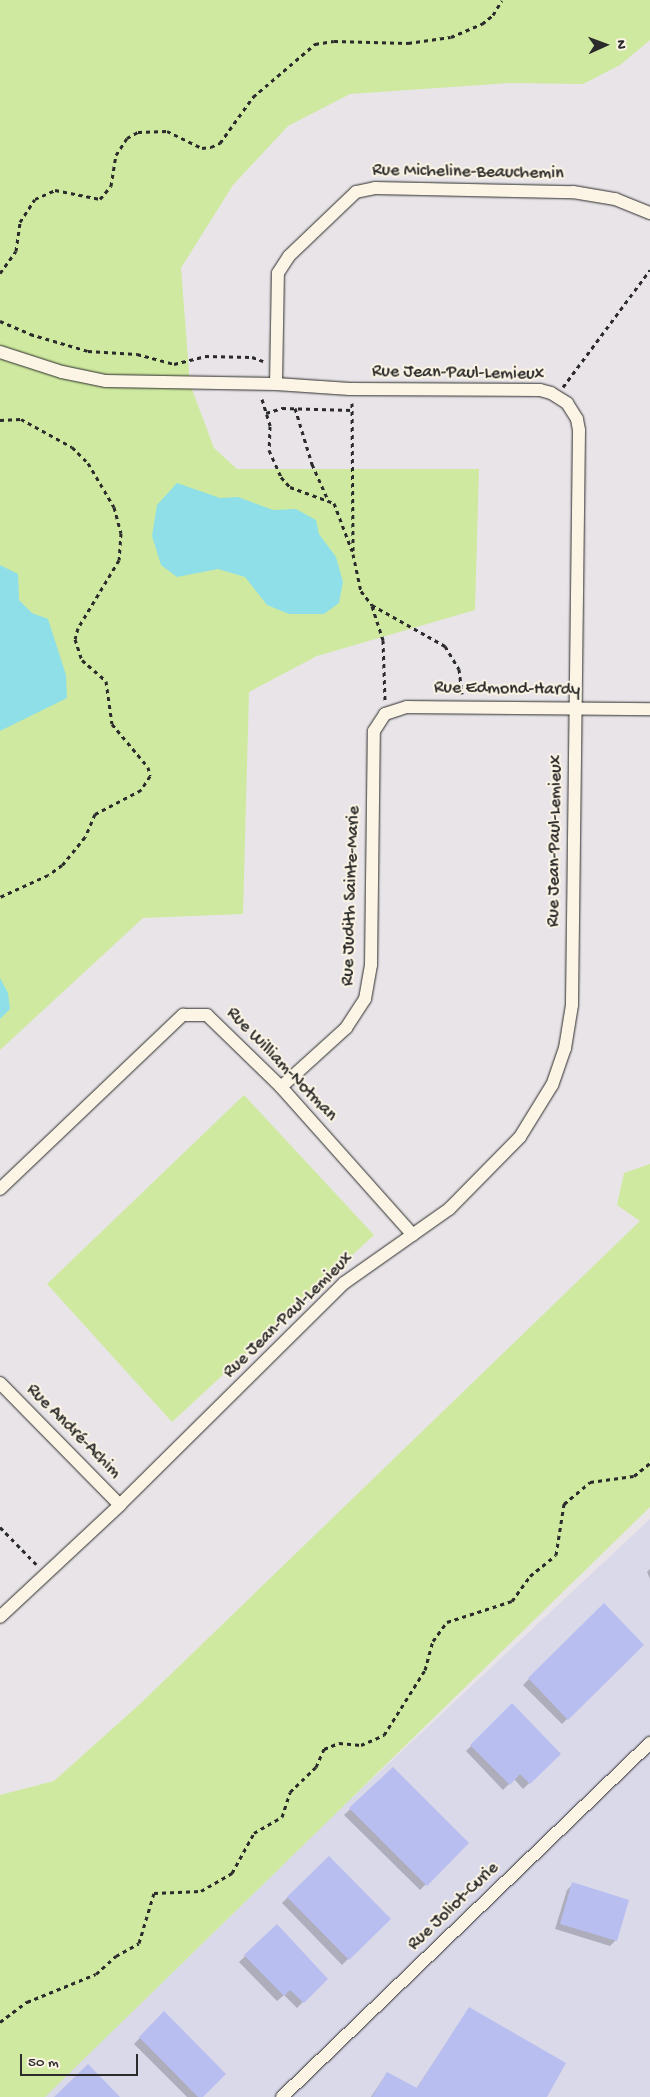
<!DOCTYPE html>
<meta charset="utf-8">
<style>
body{margin:0}
#map{position:relative;width:650px;height:2097px;overflow:hidden;background:#e8e4e8;font-family:"Gochi Hand",sans-serif}
div>[style]{position:absolute}
[style*='--x']{left:calc(var(--x)*1px);top:calc(var(--y)*1px);width:calc(var(--w)*1px);rotate:calc(var(--a)*1deg)}
.built>*{inset:0;background:#dad9ea}
.green>*{inset:0;background:#cfeaa0}
.water>*{inset:0;background:#8edfe8}
.shadow>*{inset:0;background:#0003}
.building>*{inset:0;background:#b8beef}
.path>*{height:3px;margin-top:-1.5px;transform-origin:0;background:repeating-linear-gradient(90deg,#2b2b2b 0 4px,transparent 0 8px)}
.roads{filter:drop-shadow(0 0 1px #2b2b2b) drop-shadow(0 0 1px #2b2b2b)}
.minor>*{height:12px;margin:-6px;padding:0 6px;transform-origin:6px;border-radius:6px;background:#fcf5e5}
span{translate:-50% -50%;white-space:nowrap;text-align:center;line-height:1.15;-webkit-text-stroke:4px #fcf5e5;paint-order:stroke}
.street-label{font-size:18px;color:#2b2b2b}
.north{position:absolute;left:580px;top:20px;width:50px;height:50px;-webkit-text-stroke:4px #fcf5e5;paint-order:stroke;rotate:88deg;font-size:14px;font-weight:700;line-height:20px;text-align:center;color:#2b2b2b}
.north::after{content:'';display:block;margin:auto;width:18px;height:22px;background:#2b2b2b;clip-path:polygon(50% 0,100% 100%,50% 72%,0 100%)}
.scale{position:absolute;left:20px;top:2054px;width:118px;height:22px;box-sizing:border-box;border:2px solid #2b2b2b;border-top:0;padding-left:6px;font-size:15px;line-height:18px;white-space:nowrap;color:#2b2b2b;-webkit-text-stroke:4px #fcf5e5;paint-order:stroke}
</style>
<div id="map">
<div class="built">
<i style="clip-path:polygon(650px 1519px,650px 2097px,32px 2097px)"></i>
</div>
<div class="green">
<i style="clip-path:polygon(0 0,650px 0,650px 40px,620px 65px,583px 84px,510px 83px,350px 94px,288px 126px,233px 185px,181px 268px,190px 384px,214px 448px,237px 469px,479px 469px,475px 610px,317px 656px,249px 692px,243px 914px,143px 918px,0 1050px)"></i>
<i style="clip-path:polygon(244px 1095px,374px 1235px,172px 1422px,47px 1284px)"></i>
<i style="clip-path:polygon(650px 1164px,650px 1507px,45px 2097px,0 2097px,0 1795px,54px 1781px,141px 1703px,640px 1221px,617px 1205px,624px 1173px)"></i>
</div>
<div class="water">
<i style="clip-path:polygon(177px 483px,220px 498px,238px 497px,273px 510px,296px 509px,316px 520px,319px 534px,336px 557px,343px 582px,339px 603px,324px 614px,289px 614px,267px 605px,245px 577px,218px 569px,177px 577px,161px 565px,152px 536px,157px 505px)"></i>
<i style="clip-path:polygon(0 565px,18px 574px,19px 600px,32px 613px,48px 619px,66px 675px,67px 698px,0 731px)"></i>
<i style="clip-path:polygon(0 978px,8px 993px,10px 1009px,0 1019px)"></i>
</div>
<div class="shadow">
<i style="clip-path:polygon(650px 1569px,650px 1579px,647px 1572px)"></i>
<i style="clip-path:polygon(604px 1604px,643px 1645px,562px 1724px,523px 1685px)"></i>
<i style="clip-path:polygon(512px 1705px,559px 1754px,523px 1789px,514px 1779px,503px 1790px,466px 1751px)"></i>
<i style="clip-path:polygon(393px 1769px,467px 1843px,420px 1890px,344px 1815px)"></i>
<i style="clip-path:polygon(329px 1857px,389px 1919px,342px 1965px,282px 1903px)"></i>
<i style="clip-path:polygon(573px 1884px,616px 1940px,610px 1946px,555px 1929px,567px 1890px)"></i>
<i style="clip-path:polygon(277px 1926px,326px 1978px,297px 2008px,284px 1995px,277px 2001px,239px 1962px)"></i>
<i style="clip-path:polygon(469px 2009px,545px 2097px,371px 2097px,387px 2073px,416px 2089px)"></i>
<i style="clip-path:polygon(164px 2013px,201px 2097px,187px 2097px,134px 2044px)"></i>
</div>
<div class="building">
<i style="clip-path:polygon(604px 1603px,644px 1645px,568px 1720px,528px 1678px)"></i>
<i style="clip-path:polygon(512px 1703px,561px 1754px,530px 1784px,520px 1774px,510px 1785px,470px 1745px)"></i>
<i style="clip-path:polygon(393px 1767px,469px 1843px,427px 1886px,349px 1808px)"></i>
<i style="clip-path:polygon(329px 1856px,391px 1919px,349px 1960px,287px 1897px)"></i>
<i style="clip-path:polygon(572px 1882px,629px 1900px,617px 1941px,560px 1924px)"></i>
<i style="clip-path:polygon(277px 1924px,328px 1979px,304px 2003px,290px 1990px,284px 1996px,244px 1955px)"></i>
<i style="clip-path:polygon(469px 2007px,566px 2063px,547px 2097px,372px 2097px,387px 2072px,417px 2088px)"></i>
<i style="clip-path:polygon(164px 2011px,226px 2074px,203px 2097px,198px 2097px,139px 2037px)"></i>
<i style="clip-path:polygon(88px 2064px,120px 2097px,54px 2097px)"></i>
</div>
<div class="path">
<i style="--x:0;--y:273;--w:27;--a:-54"></i>
<i style="--x:16;--y:251;--w:29;--a:-82"></i>
<i style="--x:20;--y:222;--w:27;--a:-57"></i>
<i style="--x:35;--y:199;--w:22;--a:-24"></i>
<i style="--x:55;--y:190;--w:46;--a:11.3"></i>
<i style="--x:100;--y:199;--w:17;--a:-50"></i>
<i style="--x:111;--y:186;--w:31;--a:-81"></i>
<i style="--x:116;--y:155;--w:20;--a:-57"></i>
<i style="--x:127;--y:138;--w:13;--a:-29"></i>
<i style="--x:138;--y:132;--w:29;--a:-2"></i>
<i style="--x:167;--y:131;--w:39;--a:26"></i>
<i style="--x:202;--y:148;--w:9;--a:-6"></i>
<i style="--x:211;--y:147;--w:10;--a:-24"></i>
<i style="--x:220;--y:143;--w:57;--a:-54.3"></i>
<i style="--x:253;--y:97;--w:82;--a:-40.5"></i>
<i style="--x:315;--y:44;--w:19;--a:-9"></i>
<i style="--x:334;--y:41;--w:74;--a:1.5"></i>
<i style="--x:408;--y:43;--w:43;--a:-7.9"></i>
<i style="--x:451;--y:37;--w:34;--a:-23"></i>
<i style="--x:482;--y:24;--w:14;--a:-39"></i>
<i style="--x:493;--y:15;--w:17;--a:-59"></i>
<i style="--x:0;--y:321;--w:33;--a:23"></i>
<i style="--x:30;--y:334;--w:60;--a:16.3"></i>
<i style="--x:88;--y:351;--w:49;--a:3.5"></i>
<i style="--x:137;--y:354;--w:38;--a:15"></i>
<i style="--x:174;--y:364;--w:32;--a:-14"></i>
<i style="--x:205;--y:356;--w:47;--a:1.2"></i>
<i style="--x:252;--y:357;--w:12;--a:20"></i>
<i style="--x:563;--y:387;--w:146;--a:-53.4"></i>
<i style="--x:262;--y:399;--w:28;--a:73"></i>
<i style="--x:270;--y:426;--w:24;--a:92"></i>
<i style="--x:269;--y:450;--w:30;--a:66"></i>
<i style="--x:281;--y:477;--w:13;--a:48"></i>
<i style="--x:290;--y:487;--w:47;--a:20"></i>
<i style="--x:334;--y:503;--w:51;--a:69.4"></i>
<i style="--x:352;--y:403;--w:151;--a:89.6"></i>
<i style="--x:353;--y:554;--w:38;--a:78"></i>
<i style="--x:361;--y:591;--w:18;--a:52"></i>
<i style="--x:372;--y:605;--w:84;--a:29.3"></i>
<i style="--x:445;--y:646;--w:27;--a:59"></i>
<i style="--x:459;--y:669;--w:25;--a:83"></i>
<i style="--x:295;--y:408;--w:59;--a:73.1"></i>
<i style="--x:312;--y:464;--w:37;--a:66"></i>
<i style="--x:266;--y:413;--w:17;--a:-17"></i>
<i style="--x:282;--y:408;--w:70;--a:1.6"></i>
<i style="--x:0;--y:420;--w:21;--a:-3"></i>
<i style="--x:21;--y:419;--w:58;--a:28.8"></i>
<i style="--x:72;--y:447;--w:23;--a:45"></i>
<i style="--x:88;--y:463;--w:51;--a:59.4"></i>
<i style="--x:114;--y:507;--w:27;--a:75"></i>
<i style="--x:121;--y:533;--w:27;--a:94"></i>
<i style="--x:119;--y:560;--w:79;--a:121.1"></i>
<i style="--x:78;--y:628;--w:11;--a:105"></i>
<i style="--x:75;--y:639;--w:22;--a:72"></i>
<i style="--x:82;--y:660;--w:32;--a:41"></i>
<i style="--x:106;--y:681;--w:43;--a:82.1"></i>
<i style="--x:112;--y:724;--w:56;--a:50.1"></i>
<i style="--x:148;--y:767;--w:9;--a:77"></i>
<i style="--x:150;--y:776;--w:17;--a:123"></i>
<i style="--x:141;--y:790;--w:52;--a:152.4"></i>
<i style="--x:95;--y:814;--w:25;--a:113"></i>
<i style="--x:85;--y:837;--w:36;--a:129"></i>
<i style="--x:62;--y:865;--w:17;--a:144"></i>
<i style="--x:48;--y:875;--w:53;--a:155.4"></i>
<i style="--x:372;--y:606;--w:36;--a:72"></i>
<i style="--x:383;--y:640;--w:60;--a:88.1"></i>
<i style="--x:0;--y:1527;--w:52;--a:45.8"></i>
<i style="--x:0;--y:2022;--w:34;--a:-37"></i>
<i style="--x:27;--y:2002;--w:74;--a:-22.1"></i>
<i style="--x:96;--y:1974;--w:27;--a:-42"></i>
<i style="--x:116;--y:1956;--w:26;--a:-29"></i>
<i style="--x:139;--y:1943;--w:52;--a:-73.3"></i>
<i style="--x:154;--y:1893;--w:47;--a:-2.4"></i>
<i style="--x:201;--y:1891;--w:36;--a:-30"></i>
<i style="--x:232;--y:1873;--w:46;--a:-61.2"></i>
<i style="--x:254;--y:1833;--w:32;--a:-30"></i>
<i style="--x:282;--y:1817;--w:26;--a:-72"></i>
<i style="--x:290;--y:1792;--w:36;--a:-44"></i>
<i style="--x:316;--y:1767;--w:20;--a:-66"></i>
<i style="--x:324;--y:1749;--w:16;--a:-22"></i>
<i style="--x:339;--y:1743;--w:22;--a:5"></i>
<i style="--x:361;--y:1745;--w:25;--a:-23"></i>
<i style="--x:384;--y:1735;--w:77;--a:-57.8"></i>
<i style="--x:425;--y:1670;--w:30;--a:-75"></i>
<i style="--x:433;--y:1641;--w:24;--a:-54"></i>
<i style="--x:447;--y:1622;--w:68;--a:-17.9"></i>
<i style="--x:512;--y:1601;--w:31;--a:-54"></i>
<i style="--x:530;--y:1576;--w:33;--a:-39"></i>
<i style="--x:556;--y:1555;--w:52;--a:-81.1"></i>
<i style="--x:564;--y:1504;--w:34;--a:-40"></i>
<i style="--x:590;--y:1482;--w:44;--a:-7.8"></i>
<i style="--x:634;--y:1476;--w:21;--a:-39"></i>
</div>
<div class="roads">
<div class="minor">
<i style="--x:0;--y:352;--w:65;--a:17.9"></i>
<i style="--x:62;--y:372;--w:45;--a:11.6"></i>
<i style="--x:106;--y:381;--w:170;--a:1"></i>
<i style="--x:276;--y:384;--w:74;--a:3.9"></i>
<i style="--x:350;--y:389;--w:190;--a:0.3"></i>
<i style="--x:540;--y:390;--w:11;--a:15"></i>
<i style="--x:551;--y:393;--w:19;--a:32"></i>
<i style="--x:567;--y:403;--w:19;--a:58"></i>
<i style="--x:577;--y:419;--w:11;--a:80"></i>
<i style="--x:579;--y:430;--w:575;--a:90.7"></i>
<i style="--x:572;--y:1005;--w:44;--a:99.2"></i>
<i style="--x:565;--y:1048;--w:39;--a:109"></i>
<i style="--x:552;--y:1085;--w:61;--a:121.6"></i>
<i style="--x:520;--y:1137;--w:101;--a:134.6"></i>
<i style="--x:449;--y:1209;--w:128;--a:144.8"></i>
<i style="--x:344;--y:1283;--w:315;--a:135.3"></i>
<i style="--x:120;--y:1505;--w:164;--a:137"></i>
<i style="--x:276;--y:384;--w:111;--a:-89"></i>
<i style="--x:278;--y:273;--w:20;--a:-57"></i>
<i style="--x:289;--y:256;--w:93;--a:-43.7"></i>
<i style="--x:356;--y:192;--w:19;--a:-12"></i>
<i style="--x:375;--y:188;--w:198;--a:1.2"></i>
<i style="--x:573;--y:192;--w:43;--a:9.5"></i>
<i style="--x:615;--y:199;--w:38;--a:22"></i>
<i style="--x:281;--y:1087;--w:88;--a:-42.2"></i>
<i style="--x:346;--y:1028;--w:35;--a:-57"></i>
<i style="--x:365;--y:999;--w:35;--a:-80"></i>
<i style="--x:371;--y:965;--w:234;--a:-89.3"></i>
<i style="--x:374;--y:731;--w:20;--a:-57"></i>
<i style="--x:385;--y:714;--w:23;--a:-18"></i>
<i style="--x:407;--y:707;--w:243;--a:0.5"></i>
<i style="--x:0;--y:1189;--w:253;--a:-43.6"></i>
<i style="--x:183;--y:1015;--w:24;--a:0"></i>
<i style="--x:207;--y:1015;--w:103;--a:44.2"></i>
<i style="--x:281;--y:1087;--w:198;--a:48.3"></i>
<i style="--x:0;--y:1383;--w:171;--a:45.5"></i>
<i style="--x:282;--y:2097;--w:511;--a:-43.89"></i>
</div>
</div>
<div class="street-label">
<span style="left:468px;top:173px;rotate:1deg">Rue Micheline-Beauchemin</span>
<span style="left:458px;top:374px;rotate:1deg">Rue Jean-Paul-Lemieux</span>
<span style="left:507px;top:690px;rotate:1deg">Rue Edmond-Hardy</span>
<span style="left:556px;top:841px;rotate:-89deg">Rue Jean-Paul-Lemieux</span>
<span style="left:352px;top:896px;rotate:-88deg">Rue Judith Sainte-Marie</span>
<span style="left:281px;top:1065px;rotate:46deg">Rue William-Notman</span>
<span style="left:289px;top:1316px;rotate:-44deg">Rue Jean-Paul-Lemieux</span>
<span style="left:73px;top:1432px;rotate:45deg">Rue André-Achim</span>
<span style="left:454px;top:1907px;rotate:-44deg">Rue Joliot-Curie</span>
</div>
<div class="north">N</div>
<div class="scale">50 m</div>
</div>
